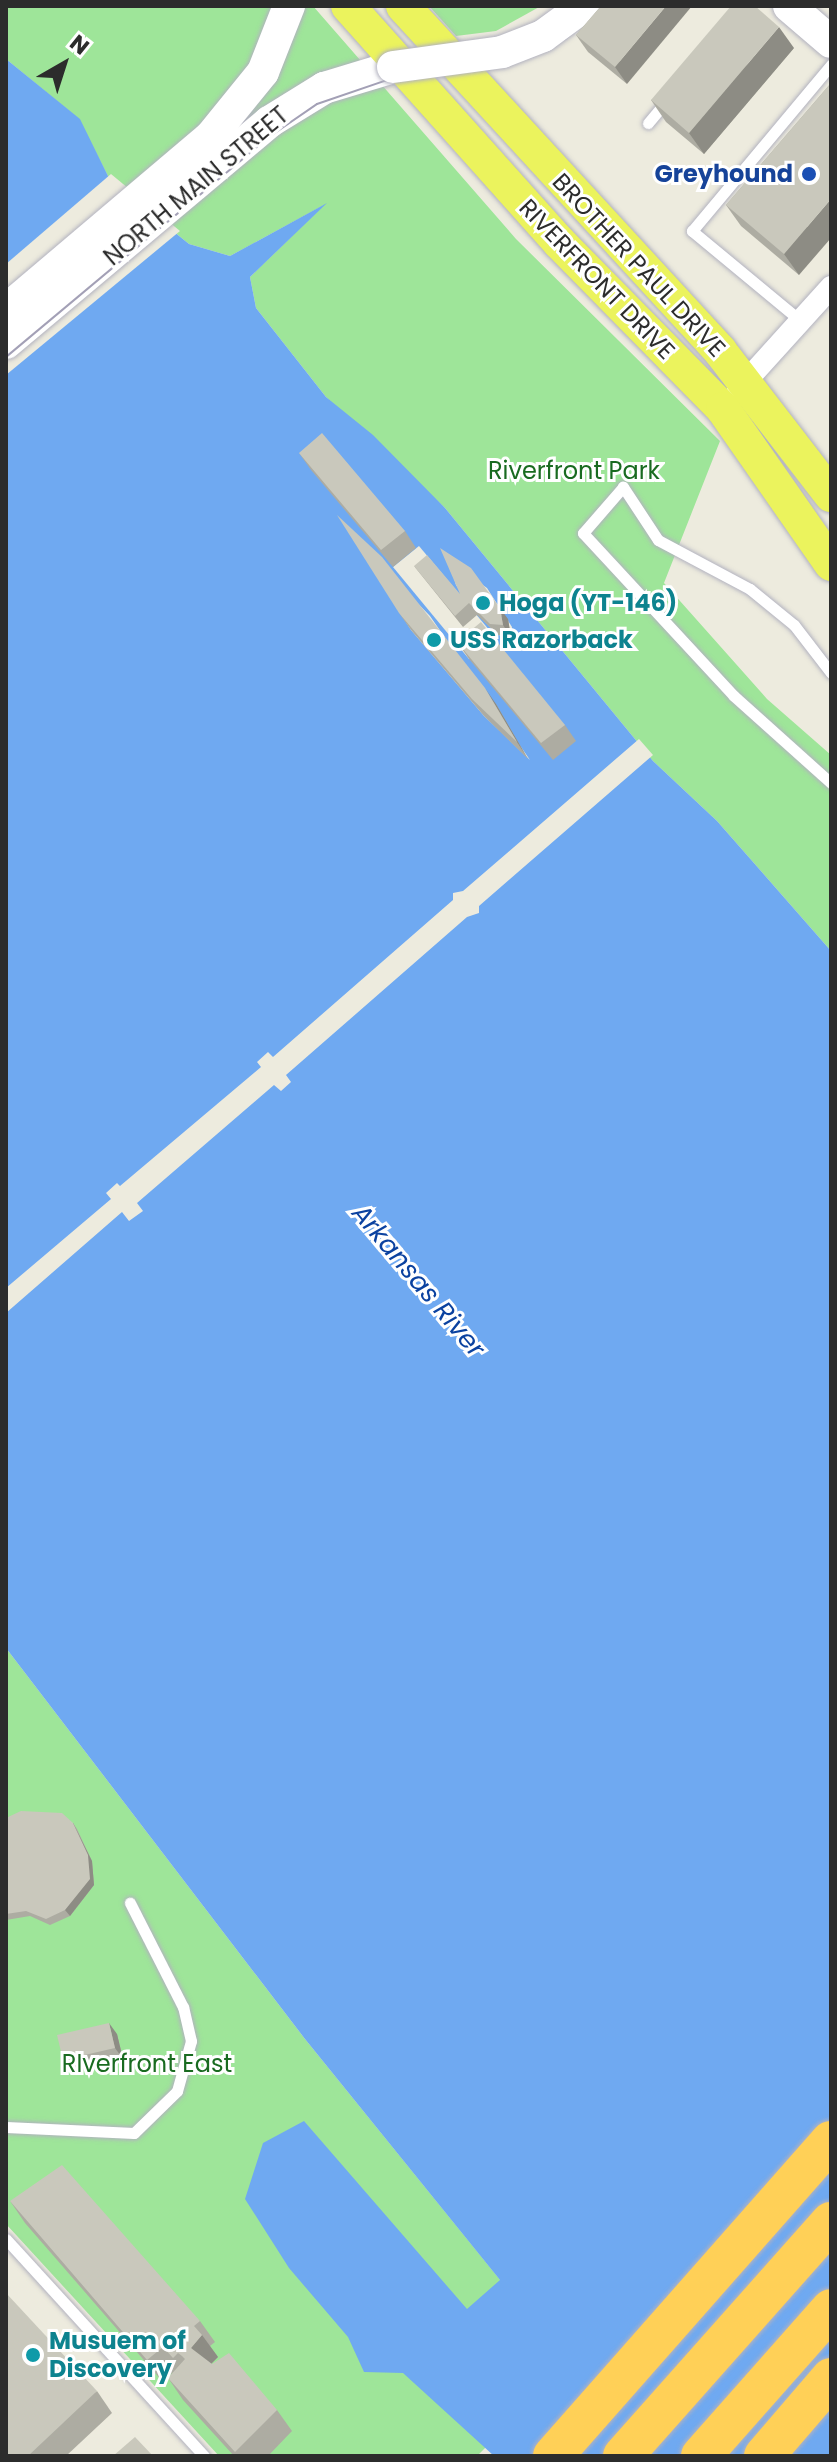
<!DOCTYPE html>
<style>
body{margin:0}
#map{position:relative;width:837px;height:2462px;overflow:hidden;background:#edebde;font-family:Poppins,sans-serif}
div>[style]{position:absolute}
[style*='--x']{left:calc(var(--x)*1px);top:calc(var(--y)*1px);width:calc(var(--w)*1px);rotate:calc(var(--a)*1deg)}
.green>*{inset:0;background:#9ee599}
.water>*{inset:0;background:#6fa9f1}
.pier>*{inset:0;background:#edebde}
.roads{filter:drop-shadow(0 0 2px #b2b2bf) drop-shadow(0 0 2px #b2b2bf)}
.lane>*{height:11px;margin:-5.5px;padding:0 5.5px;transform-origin:5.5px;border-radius:5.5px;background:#fff}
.street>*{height:22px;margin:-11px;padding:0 11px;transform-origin:11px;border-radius:11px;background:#fff}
.secondary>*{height:32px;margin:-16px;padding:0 16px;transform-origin:16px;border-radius:16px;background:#fff}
.primary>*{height:34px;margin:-17px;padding:0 17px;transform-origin:17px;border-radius:17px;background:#ebf35d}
.highway>*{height:40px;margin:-20px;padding:0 20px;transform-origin:20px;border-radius:20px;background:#ffd057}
.tram>*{height:2px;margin:-1px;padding:0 1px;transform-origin:1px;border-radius:1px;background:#a3a0b6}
.bridges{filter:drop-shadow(0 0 2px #b2b2bf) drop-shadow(0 0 2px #b2b2bf)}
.secondary-bridge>*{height:32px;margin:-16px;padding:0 16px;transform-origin:16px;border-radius:16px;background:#fff}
.wall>*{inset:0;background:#adaca2}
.shaded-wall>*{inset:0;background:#8d8c84}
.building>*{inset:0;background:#c9c8bc}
.dots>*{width:22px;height:22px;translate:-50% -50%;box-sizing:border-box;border:4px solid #fff;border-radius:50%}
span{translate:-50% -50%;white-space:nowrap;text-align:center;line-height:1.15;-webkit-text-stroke:6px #fff;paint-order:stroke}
.transit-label{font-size:24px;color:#164399;font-weight:700}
.right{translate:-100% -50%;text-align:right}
.street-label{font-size:24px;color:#2c2c2c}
.park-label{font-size:24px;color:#196b20}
.culture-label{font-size:24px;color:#0d838f;font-weight:700}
.left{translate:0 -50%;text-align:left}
.water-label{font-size:26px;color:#0b42a0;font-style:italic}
.frame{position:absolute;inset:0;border:8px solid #2c2c2c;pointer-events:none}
.north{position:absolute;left:24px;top:24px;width:80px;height:80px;-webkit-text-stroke:6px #fff;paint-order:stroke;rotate:39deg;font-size:22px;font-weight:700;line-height:32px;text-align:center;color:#2c2c2c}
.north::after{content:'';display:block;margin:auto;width:28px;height:36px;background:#2c2c2c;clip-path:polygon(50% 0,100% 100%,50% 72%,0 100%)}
</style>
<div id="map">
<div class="green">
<i style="clip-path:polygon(6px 6px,313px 6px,516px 239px,720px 441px,664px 583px,767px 699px,831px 755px,831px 951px,717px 821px,653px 761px,445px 508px,326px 397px,256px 308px,250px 277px,324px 205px,230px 256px,189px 244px,110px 180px,79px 119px,6px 59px)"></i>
<i style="clip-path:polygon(429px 6px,541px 6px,496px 31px,456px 36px)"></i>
<i style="clip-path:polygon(6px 1648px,305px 2039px,501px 2281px,473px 2434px,486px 2447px,477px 2456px,219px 2456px,6px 2224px)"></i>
</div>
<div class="water">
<i style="clip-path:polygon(evenodd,6px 59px,80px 119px,110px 180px,189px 244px,230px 256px,327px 203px,250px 277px,256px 308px,326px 397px,373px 435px,445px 508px,653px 761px,717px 821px,831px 951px,831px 2456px,494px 2456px,403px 2373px,364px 2372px,348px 2337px,289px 2268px,245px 2199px,263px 2143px,304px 2121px,467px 2309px,500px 2280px,305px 2039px,6px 1648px,6px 59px,348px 531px,430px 616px,530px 760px,484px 716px,411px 630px,348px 531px,6px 59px,449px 561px,487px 588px,512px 627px,511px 637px,498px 635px,476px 613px,456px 585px,449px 561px)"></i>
</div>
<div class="pier">
<i style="clip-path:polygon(111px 174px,180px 231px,6px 375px,6px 264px)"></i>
<i style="clip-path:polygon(419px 546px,495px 637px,469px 659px,393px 567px)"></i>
<i style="clip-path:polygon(639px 739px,653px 755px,479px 906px,479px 913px,467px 917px,286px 1075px,291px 1082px,281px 1091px,274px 1085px,137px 1203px,143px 1211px,129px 1221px,122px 1212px,6px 1313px,6px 1288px,111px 1199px,106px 1193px,117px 1183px,120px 1186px,261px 1067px,257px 1062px,268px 1052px,273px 1057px,453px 900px,453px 893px,463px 891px)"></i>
</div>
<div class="roads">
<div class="lane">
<i style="--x:648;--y:123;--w:31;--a:-50"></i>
<i style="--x:802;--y:322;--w:143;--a:-140.4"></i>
<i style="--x:692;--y:231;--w:217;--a:-50.1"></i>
<i style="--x:831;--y:673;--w:61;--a:-127.6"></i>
<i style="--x:794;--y:625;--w:57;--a:-140.7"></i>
<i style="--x:750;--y:589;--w:104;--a:-152"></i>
<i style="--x:658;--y:540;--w:64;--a:-123.4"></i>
<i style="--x:623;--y:487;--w:61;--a:131"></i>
<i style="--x:583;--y:533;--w:222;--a:47.2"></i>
<i style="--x:734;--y:696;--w:130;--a:41.9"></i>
<i style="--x:6;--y:2127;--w:128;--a:2.7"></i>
<i style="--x:134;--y:2133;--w:60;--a:-44.3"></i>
<i style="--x:177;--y:2091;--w:52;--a:-74.4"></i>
<i style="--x:191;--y:2041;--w:35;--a:-103"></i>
<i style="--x:183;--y:2007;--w:117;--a:-117"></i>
<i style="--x:6;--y:2239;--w:294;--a:47.6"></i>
</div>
<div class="street">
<i style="--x:738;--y:390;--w:139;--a:-47.9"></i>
</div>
<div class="secondary">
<i style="--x:789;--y:6;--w:55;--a:40.6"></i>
<i style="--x:6;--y:310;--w:269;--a:-40.3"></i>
<i style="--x:211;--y:136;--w:82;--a:-50.9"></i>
<i style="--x:263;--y:72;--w:71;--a:-68.5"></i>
<i style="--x:6;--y:343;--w:344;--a:-40"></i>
<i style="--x:269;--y:122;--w:65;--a:-31.7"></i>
<i style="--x:324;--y:88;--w:72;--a:-16.9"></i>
</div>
<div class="primary">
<i style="--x:348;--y:6;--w:317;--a:48.2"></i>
<i style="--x:559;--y:242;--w:234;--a:45.5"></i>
<i style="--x:723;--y:409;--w:189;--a:55.1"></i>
<i style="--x:403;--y:6;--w:469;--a:47.4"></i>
<i style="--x:720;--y:351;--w:182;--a:52.4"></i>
</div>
<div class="highway">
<i style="--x:553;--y:2456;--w:420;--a:-48.6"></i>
<i style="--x:623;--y:2456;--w:313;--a:-48.4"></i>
<i style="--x:701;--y:2456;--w:196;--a:-48.5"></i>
<i style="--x:764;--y:2456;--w:103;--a:-49.3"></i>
</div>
</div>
<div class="tram">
<i style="--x:6;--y:357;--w:343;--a:-39.9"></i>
<i style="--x:269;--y:137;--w:58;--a:-34.5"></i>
<i style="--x:317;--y:104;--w:83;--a:-18.9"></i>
<i style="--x:396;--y:77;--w:62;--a:-5.5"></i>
<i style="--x:458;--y:71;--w:66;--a:-12.2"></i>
<i style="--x:523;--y:57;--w:46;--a:-23.2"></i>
<i style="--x:565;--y:39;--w:52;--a:-39.5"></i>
</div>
<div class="bridges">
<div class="secondary-bridge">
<i style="--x:393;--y:67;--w:110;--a:-7.8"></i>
<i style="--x:502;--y:52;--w:44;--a:-21.3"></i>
<i style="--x:543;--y:36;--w:51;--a:-36.2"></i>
</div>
</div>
<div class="wall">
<i style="clip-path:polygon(601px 6px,627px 84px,588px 52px,576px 35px)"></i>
<i style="clip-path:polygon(794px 48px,704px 154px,666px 122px,651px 100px)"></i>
<i style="clip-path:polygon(831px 83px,799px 275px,741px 226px,726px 205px)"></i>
<i style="clip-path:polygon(299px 453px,405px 531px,416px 548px,393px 567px,311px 470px)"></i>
<i style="clip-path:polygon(414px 566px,460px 594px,508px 619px,511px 637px,498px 635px,477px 615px,463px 627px)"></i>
<i style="clip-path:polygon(399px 613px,496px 704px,528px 759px,484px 716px,411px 630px)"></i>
<i style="clip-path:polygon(457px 642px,565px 725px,576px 741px,553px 760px,469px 659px)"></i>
<i style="clip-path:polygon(6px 1818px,73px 1823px,77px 1829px,92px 1861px,94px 1885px,70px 1916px,50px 1925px,30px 1916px,6px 1920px)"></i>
<i style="clip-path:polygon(117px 2034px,123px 2059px,71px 2071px,63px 2060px)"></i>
<i style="clip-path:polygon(10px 2201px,200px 2321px,215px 2342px,210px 2346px,218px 2357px,211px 2364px,277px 2410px,292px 2431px,268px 2456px,234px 2456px,183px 2400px,168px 2378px,175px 2371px,162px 2381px,25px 2223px)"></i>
<i style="clip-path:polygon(97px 2391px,112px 2413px,66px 2456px,6px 2456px)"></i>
</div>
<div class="shaded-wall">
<i style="clip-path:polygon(666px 6px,692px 6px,627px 84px,615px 67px)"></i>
<i style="clip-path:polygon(779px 27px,794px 48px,704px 154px,689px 133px)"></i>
<i style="clip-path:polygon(831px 199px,831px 238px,799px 275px,784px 254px)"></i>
<i style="clip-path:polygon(500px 608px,508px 619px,511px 637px,503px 625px)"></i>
<i style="clip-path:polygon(485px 688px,496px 704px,528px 759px,517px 742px)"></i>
<i style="clip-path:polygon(73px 1823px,92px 1861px,94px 1885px,70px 1916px,65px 1910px)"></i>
<i style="clip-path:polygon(109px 2023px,117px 2034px,123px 2059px,115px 2048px)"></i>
<i style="clip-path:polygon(202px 2335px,218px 2357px,206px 2369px,191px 2348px)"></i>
</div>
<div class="building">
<i style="clip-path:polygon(601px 6px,666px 6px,615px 67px,576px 35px)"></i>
<i style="clip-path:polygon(731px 6px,755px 6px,779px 27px,689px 133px,651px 100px)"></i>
<i style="clip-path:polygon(831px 83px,831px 199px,784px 254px,726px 205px)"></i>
<i style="clip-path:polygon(322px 433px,405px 531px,381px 550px,299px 453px)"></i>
<i style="clip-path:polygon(337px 515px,382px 557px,485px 688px,517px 742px,472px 699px,399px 613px)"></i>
<i style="clip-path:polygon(440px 548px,471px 568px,500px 608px,503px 625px,490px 624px,469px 603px,455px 616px,414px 566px,427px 555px,460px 594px)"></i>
<i style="clip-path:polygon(481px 622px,565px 725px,541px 743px,457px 642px)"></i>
<i style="clip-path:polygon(21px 1811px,62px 1813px,73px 1823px,88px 1855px,90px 1879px,65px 1910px,46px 1919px,26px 1911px,6px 1914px,6px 1818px)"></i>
<i style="clip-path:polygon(109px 2023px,115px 2048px,63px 2060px,57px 2035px)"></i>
<i style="clip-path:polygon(62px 2165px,200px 2321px,194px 2326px,202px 2335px,191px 2348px,212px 2364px,229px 2353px,277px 2410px,235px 2452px,168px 2378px,185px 2359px,182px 2356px,178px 2353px,173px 2358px,163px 2347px,147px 2360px,10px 2201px)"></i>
<i style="clip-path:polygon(6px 2293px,97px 2391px,28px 2456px,6px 2456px)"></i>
<i style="clip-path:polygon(135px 2437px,153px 2456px,113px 2456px)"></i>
</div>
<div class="dots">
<i style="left:809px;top:174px;background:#1a4fb4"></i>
<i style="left:483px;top:603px;background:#0f9aa8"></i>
<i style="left:434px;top:640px;background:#0f9aa8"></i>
<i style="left:33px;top:2355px;background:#0f9aa8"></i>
</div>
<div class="transit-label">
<span class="right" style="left:793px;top:174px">Greyhound</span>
</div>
<div class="street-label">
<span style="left:196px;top:186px;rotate:-40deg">NORTH MAIN STREET</span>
<span style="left:639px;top:265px;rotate:47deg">BROTHER PAUL DRIVE</span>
<span style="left:597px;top:279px;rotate:46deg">RIVERFRONT DRIVE</span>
</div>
<div class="park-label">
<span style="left:574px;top:471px">Riverfront Park</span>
<span style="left:147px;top:2064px">RIverfront East</span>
</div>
<div class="culture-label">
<span class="left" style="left:499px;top:603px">Hoga (YT-146)</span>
<span class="left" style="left:450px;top:640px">USS Razorback</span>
<span class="left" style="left:49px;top:2355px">Musuem of<br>Discovery</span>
</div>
<div class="water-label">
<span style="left:418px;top:1281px;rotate:50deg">Arkansas River</span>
</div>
<div class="frame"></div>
<div class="north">N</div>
</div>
